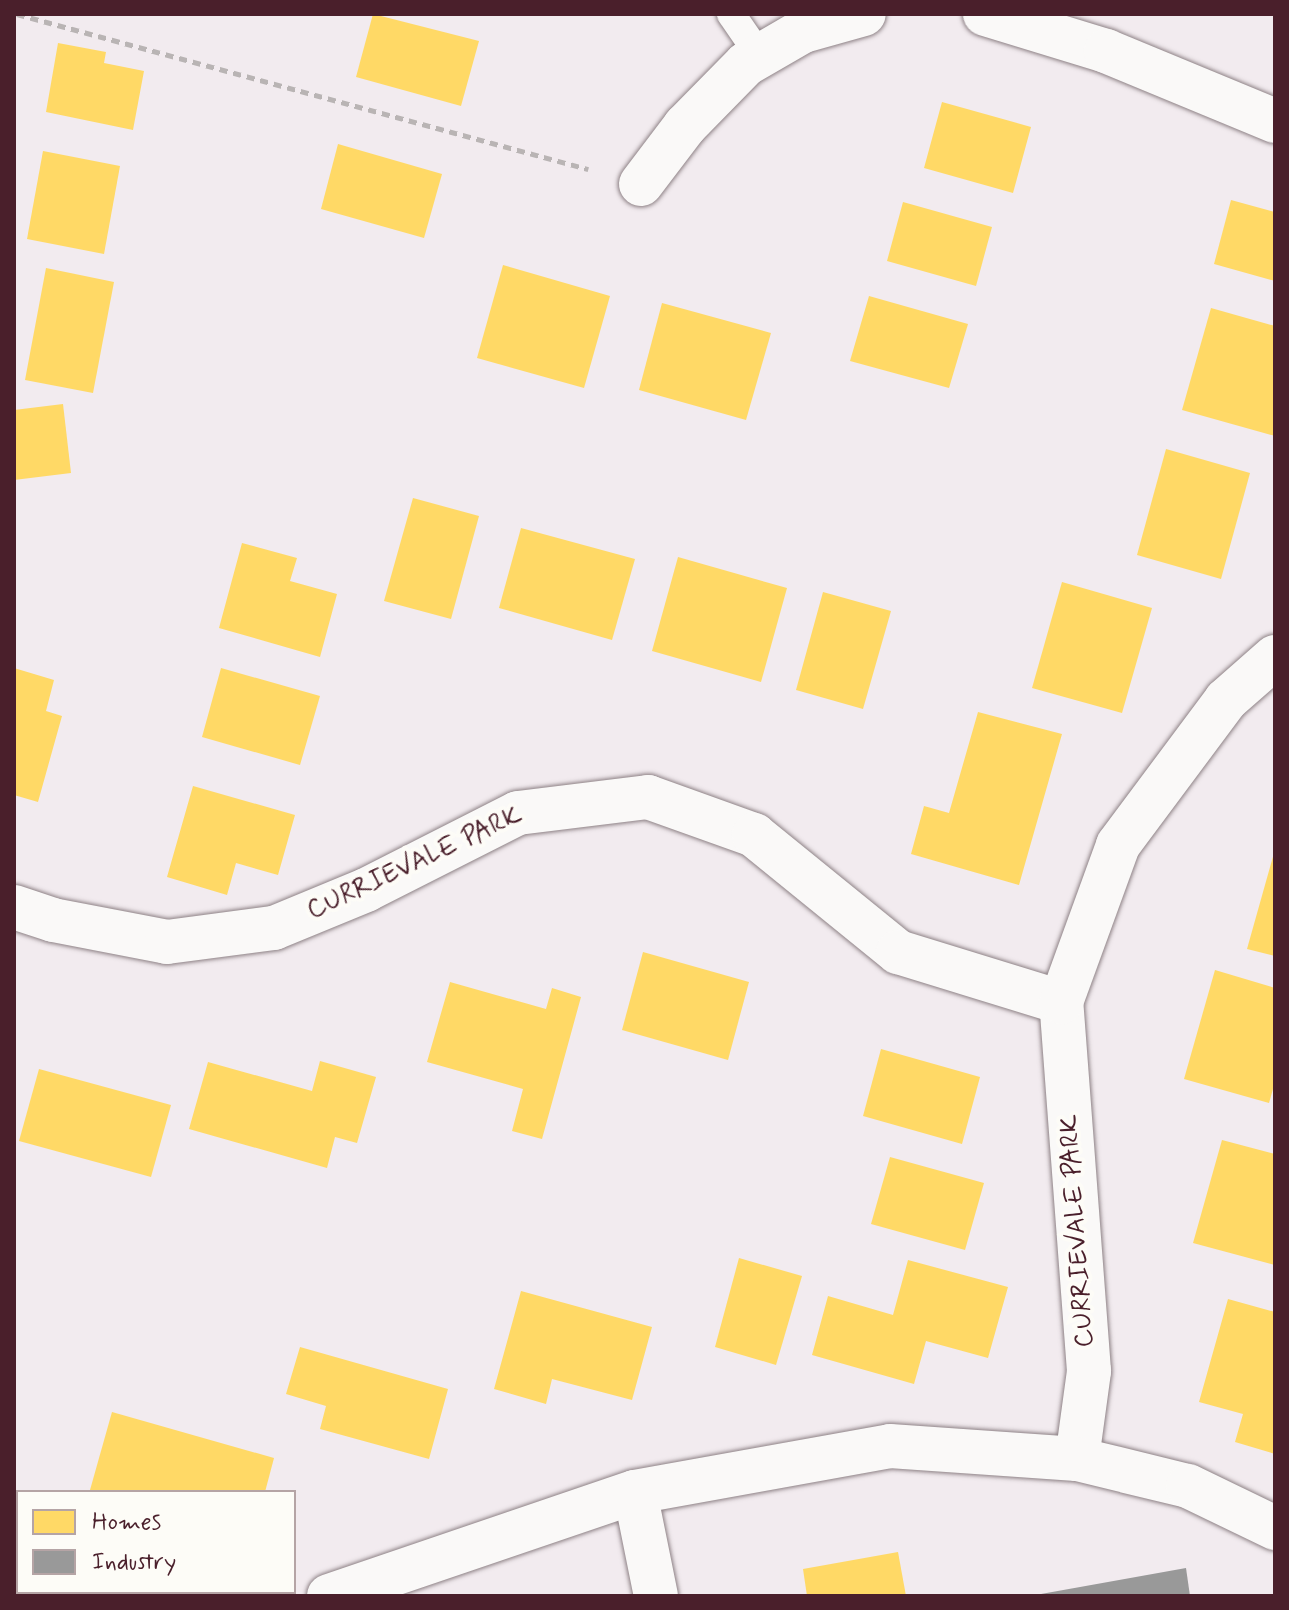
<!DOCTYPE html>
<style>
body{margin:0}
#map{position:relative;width:1289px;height:1610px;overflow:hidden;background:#f2ebef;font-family:Mynerve,sans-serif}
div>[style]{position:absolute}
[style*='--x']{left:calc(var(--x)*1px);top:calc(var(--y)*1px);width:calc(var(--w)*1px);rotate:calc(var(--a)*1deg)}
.homes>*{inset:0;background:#ffd966}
.industry>*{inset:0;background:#999}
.path>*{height:5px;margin-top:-2.5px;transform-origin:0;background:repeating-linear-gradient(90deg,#b9b4b4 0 8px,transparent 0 14px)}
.roads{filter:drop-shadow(0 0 2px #8e8286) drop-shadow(0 0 2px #8e8286)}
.service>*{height:28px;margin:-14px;padding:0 14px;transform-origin:14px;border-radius:14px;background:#faf9f8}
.minor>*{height:44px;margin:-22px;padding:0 22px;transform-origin:22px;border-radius:22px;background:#faf9f8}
span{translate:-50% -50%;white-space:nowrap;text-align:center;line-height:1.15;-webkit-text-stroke:8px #fdfcf7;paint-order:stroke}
.street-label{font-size:26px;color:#4a1f2b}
.frame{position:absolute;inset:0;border:16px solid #4a1f2b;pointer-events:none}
.legend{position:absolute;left:16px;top:1490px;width:280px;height:104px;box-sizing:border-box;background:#fdfcf7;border:2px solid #b5a4a5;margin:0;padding:10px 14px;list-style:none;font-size:24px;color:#4a1f2b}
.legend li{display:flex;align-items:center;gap:16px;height:40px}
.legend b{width:40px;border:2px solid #b5a4a5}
</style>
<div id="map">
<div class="homes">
<i style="clip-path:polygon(373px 14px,479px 41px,461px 106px,356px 77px)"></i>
<i style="clip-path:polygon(58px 43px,106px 52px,104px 63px,144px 71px,133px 130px,46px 112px)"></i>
<i style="clip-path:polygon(942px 102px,1031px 127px,1013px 193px,924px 168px)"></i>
<i style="clip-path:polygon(338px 144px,442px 174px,424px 238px,321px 209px)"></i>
<i style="clip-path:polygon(43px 151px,120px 166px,104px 254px,27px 239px)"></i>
<i style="clip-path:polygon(1231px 200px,1275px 212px,1275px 281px,1214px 264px)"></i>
<i style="clip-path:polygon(903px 202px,992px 227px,976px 286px,887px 261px)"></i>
<i style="clip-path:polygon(503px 265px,610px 296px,584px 388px,477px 358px)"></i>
<i style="clip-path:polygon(46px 268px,114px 282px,93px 393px,25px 380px)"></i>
<i style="clip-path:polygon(869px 296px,968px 324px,949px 388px,850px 361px)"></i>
<i style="clip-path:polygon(662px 303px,771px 333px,746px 420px,639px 390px)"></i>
<i style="clip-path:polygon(1211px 308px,1275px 326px,1275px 436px,1182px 410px)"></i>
<i style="clip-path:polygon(63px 404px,71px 473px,14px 480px,14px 410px)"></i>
<i style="clip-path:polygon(1166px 449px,1250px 473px,1221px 579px,1137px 555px)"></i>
<i style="clip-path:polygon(413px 498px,479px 516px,451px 619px,384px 601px)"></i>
<i style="clip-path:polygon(521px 528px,635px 559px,612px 640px,499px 608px)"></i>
<i style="clip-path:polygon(242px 543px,297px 558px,290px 581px,337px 594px,320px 657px,219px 628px)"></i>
<i style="clip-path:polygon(678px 557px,787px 588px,761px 682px,652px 651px)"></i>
<i style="clip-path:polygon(1062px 582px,1152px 608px,1122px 713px,1032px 688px)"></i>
<i style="clip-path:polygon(823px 592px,891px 611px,863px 709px,796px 690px)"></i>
<i style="clip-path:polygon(14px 668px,54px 680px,46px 711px,62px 716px,38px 802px,14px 795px)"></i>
<i style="clip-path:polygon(221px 668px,320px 696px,300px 765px,202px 737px)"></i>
<i style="clip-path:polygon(978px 712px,1062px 734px,1019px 885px,911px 854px,924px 806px,949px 813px)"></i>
<i style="clip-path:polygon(193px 786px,295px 815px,278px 875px,236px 863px,227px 895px,167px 877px)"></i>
<i style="clip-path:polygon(1274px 853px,1275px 853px,1275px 956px,1247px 949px)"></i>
<i style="clip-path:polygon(643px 952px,749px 982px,728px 1060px,622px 1030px)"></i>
<i style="clip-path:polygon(1215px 970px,1275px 988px,1275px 1082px,1269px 1103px,1184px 1079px)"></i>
<i style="clip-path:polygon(450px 982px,546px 1009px,552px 988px,581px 997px,542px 1139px,512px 1131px,523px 1089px,427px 1062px)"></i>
<i style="clip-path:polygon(881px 1049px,980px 1077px,962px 1144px,863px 1116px)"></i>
<i style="clip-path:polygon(320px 1061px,376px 1077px,357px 1143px,335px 1137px,327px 1168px,189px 1129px,208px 1062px,312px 1091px)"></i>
<i style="clip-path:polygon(39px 1069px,171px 1105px,151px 1177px,19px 1141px)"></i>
<i style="clip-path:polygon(1222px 1140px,1275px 1154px,1275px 1265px,1193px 1243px)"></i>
<i style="clip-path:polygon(890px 1157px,984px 1183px,965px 1250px,871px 1224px)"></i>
<i style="clip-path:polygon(739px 1258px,802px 1276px,776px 1365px,715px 1347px)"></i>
<i style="clip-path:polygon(908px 1260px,1008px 1287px,988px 1358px,926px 1341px,914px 1384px,812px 1355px,828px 1296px,893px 1315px)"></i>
<i style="clip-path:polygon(521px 1291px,652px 1327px,632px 1400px,552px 1379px,546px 1404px,494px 1389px)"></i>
<i style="clip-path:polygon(1228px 1299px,1275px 1312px,1275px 1454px,1235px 1442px,1243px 1414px,1199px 1402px)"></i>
<i style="clip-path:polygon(300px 1347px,448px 1389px,429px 1459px,320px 1429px,326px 1406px,286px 1394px)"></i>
<i style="clip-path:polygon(112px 1412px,274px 1458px,265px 1492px,90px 1490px)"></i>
<i style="clip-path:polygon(14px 1516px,18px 1517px,18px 1590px,14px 1589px)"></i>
<i style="clip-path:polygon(898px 1552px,906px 1596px,807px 1596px,803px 1569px)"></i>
</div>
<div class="industry">
<i style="clip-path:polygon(1186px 1568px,1190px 1596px,1042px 1596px,1041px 1594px)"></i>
</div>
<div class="path">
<i style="--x:17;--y:14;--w:592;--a:15.19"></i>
</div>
<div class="roads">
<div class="service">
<i style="--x:731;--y:14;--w:51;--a:55.4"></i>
</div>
<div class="minor">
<i style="--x:985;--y:14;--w:127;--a:17"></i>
<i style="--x:1106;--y:51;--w:183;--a:22.5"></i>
<i style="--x:641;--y:184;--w:73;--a:-52.8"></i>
<i style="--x:685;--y:126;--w:87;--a:-45.5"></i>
<i style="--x:746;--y:64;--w:66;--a:-30.1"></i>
<i style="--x:803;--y:31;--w:63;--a:-15.6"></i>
<i style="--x:14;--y:907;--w:41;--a:18.4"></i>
<i style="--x:53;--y:920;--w:116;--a:10.9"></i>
<i style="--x:167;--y:942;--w:108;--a:-7.5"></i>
<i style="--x:274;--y:928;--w:100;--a:-22.4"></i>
<i style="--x:366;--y:890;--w:170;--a:-26.9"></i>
<i style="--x:518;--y:813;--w:131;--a:-7"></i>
<i style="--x:648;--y:797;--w:113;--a:19.7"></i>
<i style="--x:754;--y:835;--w:186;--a:39.1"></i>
<i style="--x:898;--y:952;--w:170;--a:17.1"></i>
<i style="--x:1077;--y:1459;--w:89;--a:-82.2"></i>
<i style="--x:1089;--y:1371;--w:370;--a:-94.3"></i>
<i style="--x:1061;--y:1002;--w:167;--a:-70"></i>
<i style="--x:1118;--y:845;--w:181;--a:-53.3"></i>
<i style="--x:1226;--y:700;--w:65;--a:-41.3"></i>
<i style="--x:635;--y:1492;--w:106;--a:78.6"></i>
<i style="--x:329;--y:1596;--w:323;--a:-18.8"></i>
<i style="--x:635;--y:1492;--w:259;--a:-10.2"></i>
<i style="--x:890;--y:1446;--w:187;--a:4"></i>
<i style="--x:1077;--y:1459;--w:114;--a:13.7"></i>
<i style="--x:1188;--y:1486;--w:97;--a:25.8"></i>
</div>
</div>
<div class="street-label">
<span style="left:415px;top:864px;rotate:-25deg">CURRIEVALE PARK</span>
<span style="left:1078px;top:1231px;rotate:-94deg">CURRIEVALE PARK</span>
</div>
<div class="frame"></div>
<ul class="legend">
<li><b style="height:22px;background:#ffd966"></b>Homes</li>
<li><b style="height:22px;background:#999"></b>Industry</li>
</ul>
</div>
